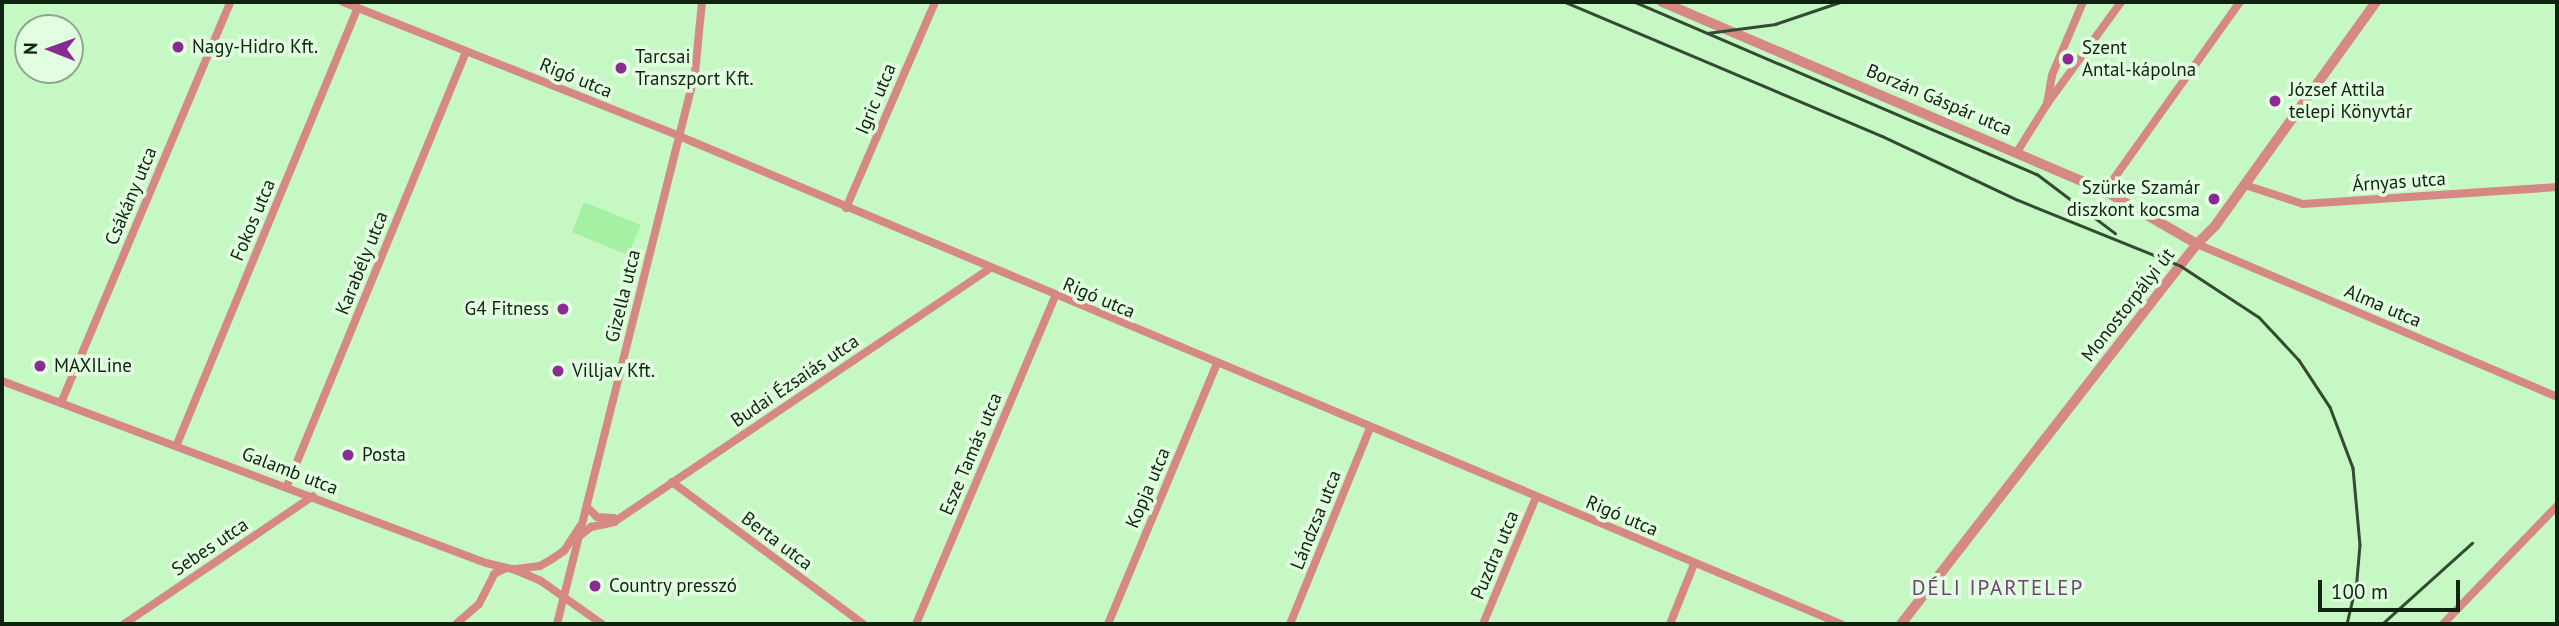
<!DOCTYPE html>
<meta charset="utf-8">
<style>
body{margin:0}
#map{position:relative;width:2559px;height:626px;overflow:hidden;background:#c6f8c4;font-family:"PT Sans",sans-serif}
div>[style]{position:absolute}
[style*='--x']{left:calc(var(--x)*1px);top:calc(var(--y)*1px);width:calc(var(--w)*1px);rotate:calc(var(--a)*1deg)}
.green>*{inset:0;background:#a4f1a3}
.minor>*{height:8px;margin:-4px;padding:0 4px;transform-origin:4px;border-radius:4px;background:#d68984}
.tertiary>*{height:10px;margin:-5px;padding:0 5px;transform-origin:5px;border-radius:5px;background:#d68984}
.rail>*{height:2.5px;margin:-1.25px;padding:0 1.25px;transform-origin:1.25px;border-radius:1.25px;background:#324b32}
.dots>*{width:19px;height:19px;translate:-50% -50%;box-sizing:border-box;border:4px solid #e1ffe0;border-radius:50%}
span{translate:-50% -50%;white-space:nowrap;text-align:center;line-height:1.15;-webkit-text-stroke:7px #e1ffe0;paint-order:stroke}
.poi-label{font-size:19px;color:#102310}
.left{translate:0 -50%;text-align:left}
.right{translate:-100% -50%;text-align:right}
.street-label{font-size:19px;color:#102310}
.neighbourhood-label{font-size:21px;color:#714276;letter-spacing:2px}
.frame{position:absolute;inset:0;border:4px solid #102310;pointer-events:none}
.north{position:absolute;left:14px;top:14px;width:70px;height:70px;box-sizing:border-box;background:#e1ffe0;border:2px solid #8da78d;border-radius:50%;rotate:271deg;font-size:19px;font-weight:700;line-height:28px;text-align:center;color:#102310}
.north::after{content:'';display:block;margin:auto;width:24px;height:32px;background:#8a2b94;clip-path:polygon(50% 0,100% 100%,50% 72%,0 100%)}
.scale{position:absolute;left:2318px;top:580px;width:142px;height:32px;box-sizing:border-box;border:4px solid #102310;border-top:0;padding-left:9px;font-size:21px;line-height:24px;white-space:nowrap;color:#102310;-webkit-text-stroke:5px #e1ffe0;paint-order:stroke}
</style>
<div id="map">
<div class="green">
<i style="clip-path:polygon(584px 202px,641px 225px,628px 255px,572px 232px)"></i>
</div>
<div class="minor">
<i style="--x:343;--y:2;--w:362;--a:21.7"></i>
<i style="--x:679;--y:136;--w:1260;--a:22.78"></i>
<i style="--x:2047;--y:104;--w:29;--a:-80"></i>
<i style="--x:2052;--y:75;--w:79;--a:-67"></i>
<i style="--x:2017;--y:152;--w:57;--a:-58"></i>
<i style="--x:2047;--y:104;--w:126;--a:-54"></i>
<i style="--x:2245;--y:185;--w:61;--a:18.1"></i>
<i style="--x:2303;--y:204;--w:255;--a:-3.8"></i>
<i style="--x:2105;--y:191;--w:232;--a:-54.5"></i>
<i style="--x:846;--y:208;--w:224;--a:-66.6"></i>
<i style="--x:2197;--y:244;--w:391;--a:23"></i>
<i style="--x:2;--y:381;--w:517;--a:20.61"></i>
<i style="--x:486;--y:563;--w:28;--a:13"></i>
<i style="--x:513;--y:569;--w:30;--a:23"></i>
<i style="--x:541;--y:581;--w:75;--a:35.2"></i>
<i style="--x:61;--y:403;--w:435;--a:-67.1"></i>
<i style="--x:177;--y:444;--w:472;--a:-67.5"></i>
<i style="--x:672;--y:482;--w:238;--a:36.6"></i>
<i style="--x:287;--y:486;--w:470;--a:-67.6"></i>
<i style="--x:587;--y:507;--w:14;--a:45"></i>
<i style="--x:597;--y:517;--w:17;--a:3"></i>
<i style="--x:581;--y:535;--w:13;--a:-39"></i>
<i style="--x:591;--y:527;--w:24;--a:-12"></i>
<i style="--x:614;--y:522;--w:452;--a:-34"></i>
<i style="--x:516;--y:569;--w:24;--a:-7"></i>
<i style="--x:540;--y:566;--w:14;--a:-30"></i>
<i style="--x:552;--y:559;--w:14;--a:-34"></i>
<i style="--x:564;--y:551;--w:30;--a:-57"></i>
<i style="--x:124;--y:624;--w:228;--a:-34.1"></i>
<i style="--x:456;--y:624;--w:30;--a:-41"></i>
<i style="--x:479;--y:604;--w:34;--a:-63"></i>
<i style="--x:494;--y:574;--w:13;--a:-27"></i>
<i style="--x:557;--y:624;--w:568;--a:-75.94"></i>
<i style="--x:695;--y:73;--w:71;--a:-84.4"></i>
<i style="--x:916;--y:624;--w:355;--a:-67"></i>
<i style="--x:1108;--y:624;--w:282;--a:-67.3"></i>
<i style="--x:1290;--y:624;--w:212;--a:-67.8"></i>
<i style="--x:1483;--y:624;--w:138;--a:-67.3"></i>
<i style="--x:1670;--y:624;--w:65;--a:-68.2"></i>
<i style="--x:2443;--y:624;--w:164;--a:-46"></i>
</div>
<div class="tertiary">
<i style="--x:1662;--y:2;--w:482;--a:23.1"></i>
<i style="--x:2105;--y:191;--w:106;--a:29.9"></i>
<i style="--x:1901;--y:624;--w:482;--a:-52.1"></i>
<i style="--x:2197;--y:244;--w:25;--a:-45"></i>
<i style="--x:2215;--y:226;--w:276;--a:-54.3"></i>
</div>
<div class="rail">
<i style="--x:1565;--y:2;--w:344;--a:22.9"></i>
<i style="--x:1882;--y:136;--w:150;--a:25.2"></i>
<i style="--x:2018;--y:200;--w:176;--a:22"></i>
<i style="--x:2181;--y:266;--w:93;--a:33.2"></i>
<i style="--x:2259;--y:317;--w:59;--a:47.1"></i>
<i style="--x:2299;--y:360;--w:56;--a:56.6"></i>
<i style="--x:2330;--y:407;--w:65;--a:69.3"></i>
<i style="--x:2353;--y:468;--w:77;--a:84.8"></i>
<i style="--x:2360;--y:545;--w:37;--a:95"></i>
<i style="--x:2357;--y:582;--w:43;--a:103.4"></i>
<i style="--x:1635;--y:2;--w:437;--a:23.2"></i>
<i style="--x:2037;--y:174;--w:98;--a:37.1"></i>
<i style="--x:1707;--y:33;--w:69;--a:-7.5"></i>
<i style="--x:1775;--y:24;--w:69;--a:-18.7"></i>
<i style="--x:2382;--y:624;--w:121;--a:-42"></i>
</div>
<div class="dots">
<i style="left:178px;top:47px;background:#8a2b94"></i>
<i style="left:2068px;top:59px;background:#8a2b94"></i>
<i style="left:621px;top:68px;background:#8a2b94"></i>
<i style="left:2275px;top:101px;background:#8a2b94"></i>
<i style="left:2214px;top:199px;background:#8a2b94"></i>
<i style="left:563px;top:309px;background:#8a2b94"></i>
<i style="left:40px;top:366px;background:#8a2b94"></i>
<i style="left:558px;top:371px;background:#8a2b94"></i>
<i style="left:348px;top:455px;background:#8a2b94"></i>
<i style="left:595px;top:586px;background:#8a2b94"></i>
</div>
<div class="poi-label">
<span class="left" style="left:192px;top:47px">Nagy-Hidro Kft.</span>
<span class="left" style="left:2082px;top:59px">Szent<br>Antal-kápolna</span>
<span class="left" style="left:635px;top:68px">Tarcsai<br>Transzport Kft.</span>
<span class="left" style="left:2289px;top:101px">József Attila<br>telepi Könyvtár</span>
<span class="right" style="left:2200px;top:199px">Szürke Szamár<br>diszkont kocsma</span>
<span class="right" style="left:549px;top:309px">G4 Fitness</span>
<span class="left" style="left:54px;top:366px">MAXILine</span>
<span class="left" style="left:572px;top:371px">Villjav Kft.</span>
<span class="left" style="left:362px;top:455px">Posta</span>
<span class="left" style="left:609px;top:586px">Country presszó</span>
</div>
<div class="street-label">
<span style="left:576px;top:78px;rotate:22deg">Rigó utca</span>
<span style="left:876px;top:99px;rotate:-67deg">Igric utca</span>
<span style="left:1939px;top:100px;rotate:23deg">Borzán Gáspár utca</span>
<span style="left:2399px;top:182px;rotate:-4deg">Árnyas utca</span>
<span style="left:131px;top:196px;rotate:-67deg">Csákány utca</span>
<span style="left:253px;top:220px;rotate:-67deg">Fokos utca</span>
<span style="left:362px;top:263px;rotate:-68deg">Karabély utca</span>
<span style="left:623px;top:296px;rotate:-76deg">Gizella utca</span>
<span style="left:1099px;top:298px;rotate:23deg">Rigó utca</span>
<span style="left:2128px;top:305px;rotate:-52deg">Monostorpályi út</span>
<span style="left:2383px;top:306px;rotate:23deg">Alma utca</span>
<span style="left:795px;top:381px;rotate:-34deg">Budai Ézsaiás utca</span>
<span style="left:971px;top:454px;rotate:-67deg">Esze Tamás utca</span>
<span style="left:290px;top:471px;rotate:21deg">Galamb utca</span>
<span style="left:1148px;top:488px;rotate:-67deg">Kopja utca</span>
<span style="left:1622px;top:516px;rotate:23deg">Rigó utca</span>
<span style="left:1316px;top:520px;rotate:-68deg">Lándzsa utca</span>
<span style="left:777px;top:541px;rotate:37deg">Berta utca</span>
<span style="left:210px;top:547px;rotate:-34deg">Sebes utca</span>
<span style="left:1495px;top:555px;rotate:-67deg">Puzdra utca</span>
</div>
<div class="neighbourhood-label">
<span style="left:1998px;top:588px">DÉLI IPARTELEP</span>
</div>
<div class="frame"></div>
<div class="north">N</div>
<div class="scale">100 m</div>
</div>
